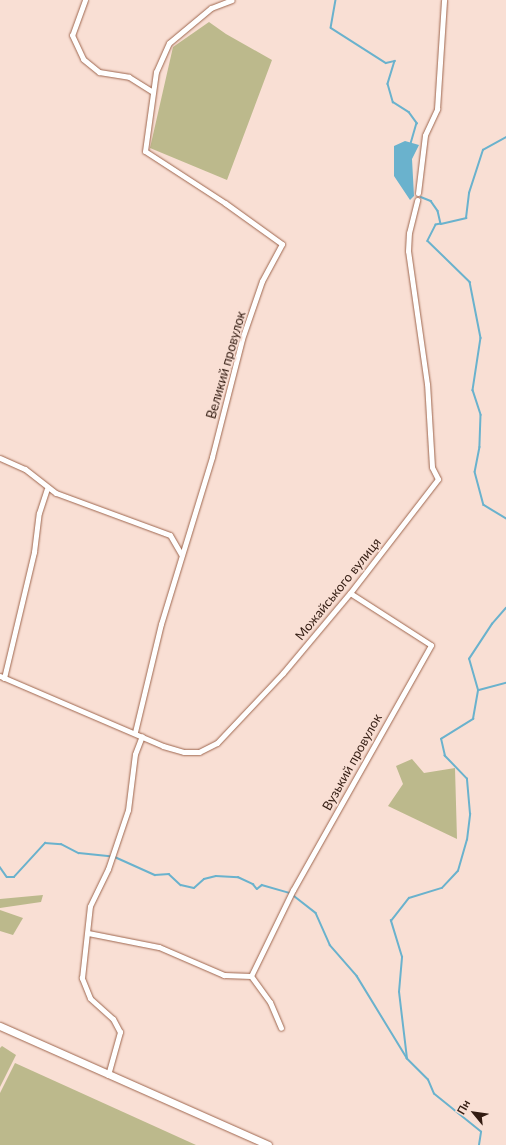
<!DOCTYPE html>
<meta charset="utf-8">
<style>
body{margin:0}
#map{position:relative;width:506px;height:1145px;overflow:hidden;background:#f9dfd4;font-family:Lato,sans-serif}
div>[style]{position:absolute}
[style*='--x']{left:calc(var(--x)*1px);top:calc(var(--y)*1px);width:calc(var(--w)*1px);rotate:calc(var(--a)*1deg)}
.green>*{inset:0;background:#bcb98c}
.water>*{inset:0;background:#6ab2cd}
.stream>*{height:1.5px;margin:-0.75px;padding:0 0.75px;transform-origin:0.75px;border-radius:0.75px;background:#6ab2cd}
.roads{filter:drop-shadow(0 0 1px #9e664e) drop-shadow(0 0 1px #9e664e)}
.minor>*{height:5px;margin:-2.5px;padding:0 2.5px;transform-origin:2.5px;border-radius:2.5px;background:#fff}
.major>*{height:7px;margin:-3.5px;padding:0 3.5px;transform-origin:3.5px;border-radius:3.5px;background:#fff}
span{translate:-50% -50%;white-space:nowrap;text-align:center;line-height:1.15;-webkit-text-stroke:3.5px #f9dfd4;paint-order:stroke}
.street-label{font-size:13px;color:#331c12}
.north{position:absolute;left:454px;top:1093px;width:40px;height:40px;-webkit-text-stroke:3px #f9dfd4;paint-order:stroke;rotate:299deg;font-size:11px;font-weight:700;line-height:16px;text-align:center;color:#331c12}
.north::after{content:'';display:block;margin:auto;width:14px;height:18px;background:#331c12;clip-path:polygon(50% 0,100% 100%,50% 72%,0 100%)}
</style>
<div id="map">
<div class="green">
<i style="clip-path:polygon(209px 22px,226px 34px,272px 60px,227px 180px,150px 148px,173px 47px)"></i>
<i style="clip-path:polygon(412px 759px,424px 773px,455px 768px,457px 839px,388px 806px,403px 784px,396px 766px)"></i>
<i style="clip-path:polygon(43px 895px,41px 902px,0 908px,0 899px)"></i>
<i style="clip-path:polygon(0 910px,23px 918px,13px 935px,0 931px)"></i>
<i style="clip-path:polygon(2px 1046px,16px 1055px,0 1087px,0 1048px)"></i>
<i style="clip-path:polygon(15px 1063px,196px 1145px,0 1145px,0 1093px)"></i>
</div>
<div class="water">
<i style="clip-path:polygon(405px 141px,419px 145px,412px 159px,414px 196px,410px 200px,394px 176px,394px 146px)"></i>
</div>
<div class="stream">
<i style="--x:336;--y:0;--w:28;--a:100"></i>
<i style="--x:331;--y:28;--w:65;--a:32.5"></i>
<i style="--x:386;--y:63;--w:9;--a:-13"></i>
<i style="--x:395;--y:61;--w:24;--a:107"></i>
<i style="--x:388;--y:84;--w:19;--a:74"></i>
<i style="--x:393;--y:102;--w:19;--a:32"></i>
<i style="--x:409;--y:112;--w:14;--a:54"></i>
<i style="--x:417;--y:123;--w:22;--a:106"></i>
<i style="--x:421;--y:197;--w:11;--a:22"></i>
<i style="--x:431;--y:201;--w:12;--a:55"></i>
<i style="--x:438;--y:211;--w:13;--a:77"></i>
<i style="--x:441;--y:224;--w:5;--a:169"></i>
<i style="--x:436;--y:225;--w:18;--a:117"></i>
<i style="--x:428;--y:241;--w:59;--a:44.3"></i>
<i style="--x:470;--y:282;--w:57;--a:78.9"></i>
<i style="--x:481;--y:338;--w:53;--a:98.7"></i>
<i style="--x:473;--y:390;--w:26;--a:72"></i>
<i style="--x:481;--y:415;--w:32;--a:92"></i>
<i style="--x:480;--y:447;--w:25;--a:101"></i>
<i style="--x:475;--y:472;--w:34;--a:75"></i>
<i style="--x:484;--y:505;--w:26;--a:31"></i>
<i style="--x:441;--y:224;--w:26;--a:-13"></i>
<i style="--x:466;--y:218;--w:25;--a:-83"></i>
<i style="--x:469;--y:193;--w:45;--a:-72"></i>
<i style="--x:483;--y:150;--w:26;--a:-29"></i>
<i style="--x:479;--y:690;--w:28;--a:-15"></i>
<i style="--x:115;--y:857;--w:44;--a:24.2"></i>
<i style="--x:155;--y:875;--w:14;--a:-4"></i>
<i style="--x:169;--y:874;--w:16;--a:43"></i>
<i style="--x:181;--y:885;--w:13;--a:13"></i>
<i style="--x:194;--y:888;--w:13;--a:-42"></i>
<i style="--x:204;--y:879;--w:12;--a:-14"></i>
<i style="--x:216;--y:876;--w:22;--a:3"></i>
<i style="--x:238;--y:877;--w:17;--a:25"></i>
<i style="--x:253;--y:884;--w:6;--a:51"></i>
<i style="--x:257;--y:889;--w:6;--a:-39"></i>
<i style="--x:262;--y:885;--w:29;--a:16"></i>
<i style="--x:0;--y:867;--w:12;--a:55"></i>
<i style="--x:7;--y:877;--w:7;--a:0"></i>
<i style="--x:14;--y:877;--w:46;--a:-47.6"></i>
<i style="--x:45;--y:843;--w:16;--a:4"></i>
<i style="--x:61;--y:844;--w:20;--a:27"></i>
<i style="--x:79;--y:853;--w:31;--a:6"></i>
<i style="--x:293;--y:895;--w:29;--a:38"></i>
<i style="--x:316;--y:913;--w:35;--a:66"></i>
<i style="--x:330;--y:945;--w:41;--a:48.9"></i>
<i style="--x:357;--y:976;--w:96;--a:58.6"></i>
<i style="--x:479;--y:1145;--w:13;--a:-81"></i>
<i style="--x:481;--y:1132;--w:60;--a:-141"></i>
<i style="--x:434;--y:1094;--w:15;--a:-113"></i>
<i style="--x:428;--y:1080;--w:30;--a:-135"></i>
<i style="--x:407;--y:1059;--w:67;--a:-96.8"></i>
<i style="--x:399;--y:992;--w:35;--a:-85"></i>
<i style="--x:402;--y:957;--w:38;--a:-107"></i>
<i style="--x:391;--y:921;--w:29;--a:-52"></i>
<i style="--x:409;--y:898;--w:34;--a:-17"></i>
<i style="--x:442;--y:888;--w:23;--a:-47"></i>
<i style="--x:458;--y:871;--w:32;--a:-74"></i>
<i style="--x:467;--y:840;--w:26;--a:-83"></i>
<i style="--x:470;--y:814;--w:35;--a:-95"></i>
<i style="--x:467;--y:779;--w:32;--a:-134"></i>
<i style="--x:445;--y:756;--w:17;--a:-103"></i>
<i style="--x:441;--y:739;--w:38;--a:-32"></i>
<i style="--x:473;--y:719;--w:29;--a:-80"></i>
<i style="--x:478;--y:690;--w:32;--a:-106"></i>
<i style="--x:469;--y:659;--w:42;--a:-56.7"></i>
<i style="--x:492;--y:624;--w:21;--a:-49"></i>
</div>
<div class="roads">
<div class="minor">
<i style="--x:85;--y:0;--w:37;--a:110"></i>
<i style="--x:72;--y:35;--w:26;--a:65"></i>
<i style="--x:83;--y:59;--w:21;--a:39"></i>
<i style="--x:99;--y:72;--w:30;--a:9"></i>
<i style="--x:129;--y:77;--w:28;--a:32"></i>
<i style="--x:418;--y:193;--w:58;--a:-83.1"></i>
<i style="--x:425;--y:135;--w:29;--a:-65"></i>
<i style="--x:437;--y:109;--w:109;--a:-86.3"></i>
<i style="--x:0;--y:458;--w:27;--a:24"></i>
<i style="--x:25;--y:469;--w:39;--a:38"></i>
<i style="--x:56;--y:493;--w:121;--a:20.2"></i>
<i style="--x:170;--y:535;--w:22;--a:60"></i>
<i style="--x:0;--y:676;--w:177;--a:23.2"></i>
<i style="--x:163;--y:746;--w:22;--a:16"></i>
<i style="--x:184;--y:752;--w:15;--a:0"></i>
<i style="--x:199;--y:752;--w:20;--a:-27"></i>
<i style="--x:217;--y:743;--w:96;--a:-46.7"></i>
<i style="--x:283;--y:673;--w:104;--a:-50.1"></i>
<i style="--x:350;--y:593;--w:144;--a:-52.3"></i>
<i style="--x:438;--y:479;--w:13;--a:-117"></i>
<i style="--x:432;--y:467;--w:83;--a:-93.4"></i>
<i style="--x:427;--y:384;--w:134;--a:-98.1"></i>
<i style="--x:408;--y:251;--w:18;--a:-87"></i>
<i style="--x:409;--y:233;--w:34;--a:-76"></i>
<i style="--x:4;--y:678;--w:130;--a:-76.6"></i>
<i style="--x:34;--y:552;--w:39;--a:-83"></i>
<i style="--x:39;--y:513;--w:25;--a:-72"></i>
<i style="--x:135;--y:732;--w:111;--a:-76.5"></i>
<i style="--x:161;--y:624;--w:175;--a:-73"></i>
<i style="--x:212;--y:457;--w:122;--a:-75.7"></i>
<i style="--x:242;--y:339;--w:61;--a:-71"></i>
<i style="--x:262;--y:281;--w:42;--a:-61.6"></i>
<i style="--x:282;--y:244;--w:70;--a:-144.3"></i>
<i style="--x:225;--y:203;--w:95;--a:-147"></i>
<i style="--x:145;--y:151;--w:80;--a:-82.1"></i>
<i style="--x:156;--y:72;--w:32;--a:-66"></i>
<i style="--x:169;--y:43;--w:55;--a:-39.8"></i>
<i style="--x:211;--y:8;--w:22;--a:-21"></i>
<i style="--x:88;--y:933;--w:72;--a:11.2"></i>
<i style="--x:159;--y:947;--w:71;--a:23.3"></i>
<i style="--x:224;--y:975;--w:27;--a:2"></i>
<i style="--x:251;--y:976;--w:96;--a:-64"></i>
<i style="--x:293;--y:890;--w:281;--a:-60.6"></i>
<i style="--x:431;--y:645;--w:96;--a:-147.3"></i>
<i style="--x:251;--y:976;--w:32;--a:54"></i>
<i style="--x:270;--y:1002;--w:28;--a:67"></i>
<i style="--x:108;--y:1075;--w:45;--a:-74.4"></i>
<i style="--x:120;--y:1032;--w:15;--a:-118"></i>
<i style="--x:113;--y:1019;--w:31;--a:-138"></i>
<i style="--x:90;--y:998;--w:22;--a:-112"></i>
<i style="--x:82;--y:978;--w:72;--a:-83.7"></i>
<i style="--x:90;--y:906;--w:41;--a:-64.1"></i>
<i style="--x:108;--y:869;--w:62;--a:-71.3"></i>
<i style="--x:128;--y:810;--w:56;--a:-82.9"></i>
<i style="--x:135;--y:754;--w:19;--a:-69"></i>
</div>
<div class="major">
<i style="--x:0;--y:1026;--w:293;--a:23.9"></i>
</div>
</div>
<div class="street-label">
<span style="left:226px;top:365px;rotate:-74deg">Великий провулок</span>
<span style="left:338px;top:589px;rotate:-51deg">Можайського вулиця</span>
<span style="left:352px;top:762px;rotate:-61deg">Вузький провулок</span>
</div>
<div class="north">Пн</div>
</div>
